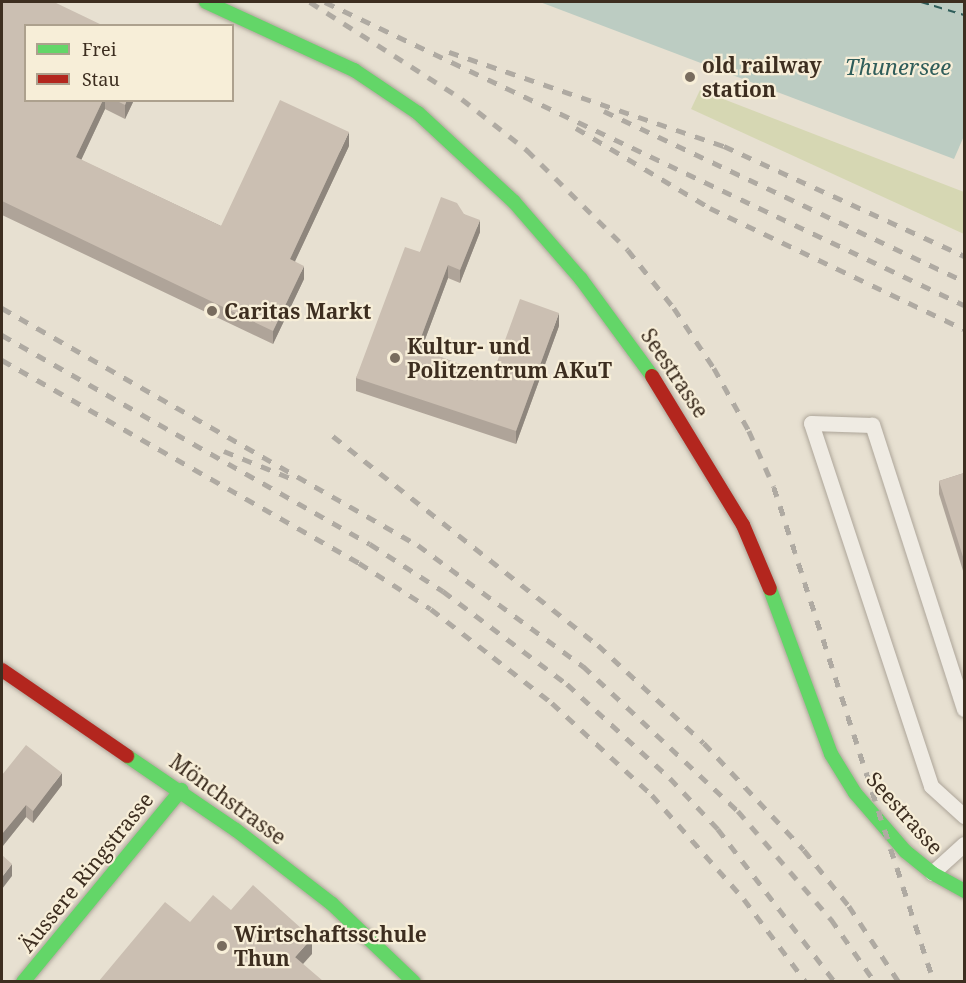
<!DOCTYPE html>
<meta charset="utf-8">
<style>
body{margin:0}
#map{position:relative;width:966px;height:983px;overflow:hidden;background:#e7e0d1;font-family:"Noto Serif",serif}
div>[style]{position:absolute}
[style*='--x']{left:calc(var(--x)*1px);top:calc(var(--y)*1px);width:calc(var(--w)*1px);rotate:calc(var(--a)*1deg)}
.green>*{inset:0;background:#d6d7b3}
.water>*{inset:0;background:#bcccc2}
.ferry>*{height:1.5px;margin-top:-0.75px;transform-origin:0;background:repeating-linear-gradient(90deg,#2f5d5a 0 8px,transparent 0 14px)}
.roads{filter:drop-shadow(0 0 2px #ada599) drop-shadow(0 0 2px #ada599)}
.lane>*{height:15px;margin:-7.5px;padding:0 7.5px;transform-origin:7.5px;border-radius:7.5px;background:#efebe3}
.fast>*{height:14px;margin:-7px;padding:0 7px;transform-origin:7px;border-radius:7px;background:#63d668}
.jam>*{height:14px;margin:-7px;padding:0 7px;transform-origin:7px;border-radius:7px;background:#b3261e}
.rail>*{height:4.5px;margin-top:-2.25px;transform-origin:0;background:repeating-linear-gradient(90deg,#afaaa2 0 10px,transparent 0 20px)}
.wall>*{inset:0;background:#afa499}
.shaded-wall>*{inset:0;background:#8e867d}
.building>*{inset:0;background:#cbbfb2}
.dots>*{width:16px;height:16px;translate:-50% -50%;box-sizing:border-box;border:3px solid #f7eed8;border-radius:50%}
span{translate:-50% -50%;white-space:nowrap;text-align:center;line-height:1.15;-webkit-text-stroke:4.5px #f7eed8;paint-order:stroke}
.poi-label{font-size:21px;color:#3d2e20;font-weight:700}
.left{translate:0 -50%;text-align:left}
.street-label{font-size:21px;color:#3d2e20}
.water-label{font-size:22px;color:#2f5d5a;font-style:italic}
.frame{position:absolute;inset:0;border:3px solid #3d2e20;pointer-events:none}
.legend{position:absolute;left:24px;top:24px;width:210px;height:78px;box-sizing:border-box;background:#f7eed8;border:2px solid #ada18e;margin:0;padding:8px 10px;list-style:none;font-size:18px;color:#3d2e20}
.legend li{display:flex;align-items:center;gap:12px;height:30px}
.legend b{width:30px;border:2px solid #ada18e}
</style>
<div id="map">
<div class="green">
<i style="clip-path:polygon(700px 90px,964px 192px,964px 234px,691px 109px)"></i>
</div>
<div class="water">
<i style="clip-path:polygon(540px 2px,964px 2px,964px 136px,954px 159px)"></i>
</div>
<div class="ferry">
<i style="--x:921;--y:2;--w:45;--a:16.8"></i>
</div>
<div class="roads">
<div class="lane">
<i style="--x:964;--y:709;--w:299;--a:-107.9"></i>
<i style="--x:872;--y:425;--w:61;--a:-178.1"></i>
<i style="--x:811;--y:423;--w:382;--a:71.7"></i>
<i style="--x:931;--y:786;--w:45;--a:42.3"></i>
<i style="--x:932;--y:873;--w:43;--a:-42.2"></i>
</div>
<div class="fast">
<i style="--x:206;--y:2;--w:163;--a:24.7"></i>
<i style="--x:354;--y:70;--w:77;--a:33.9"></i>
<i style="--x:418;--y:113;--w:131;--a:42.8"></i>
<i style="--x:514;--y:202;--w:102;--a:49"></i>
<i style="--x:581;--y:279;--w:120;--a:53.8"></i>
<i style="--x:770;--y:589;--w:176;--a:69.7"></i>
<i style="--x:831;--y:754;--w:46;--a:58.4"></i>
<i style="--x:855;--y:793;--w:77;--a:49.2"></i>
<i style="--x:905;--y:851;--w:35;--a:39"></i>
<i style="--x:932;--y:873;--w:37;--a:29"></i>
<i style="--x:127;--y:756;--w:132;--a:34.2"></i>
<i style="--x:236;--y:830;--w:121;--a:37.6"></i>
<i style="--x:332;--y:904;--w:113;--a:43.6"></i>
<i style="--x:23;--y:982;--w:249;--a:-50.5"></i>
</div>
<div class="jam">
<i style="--x:652;--y:376;--w:175;--a:58.6"></i>
<i style="--x:743;--y:525;--w:69;--a:67.1"></i>
<i style="--x:2;--y:670;--w:152;--a:34.5"></i>
</div>
</div>
<div class="rail">
<i style="--x:310;--y:2;--w:180;--a:32.5"></i>
<i style="--x:462;--y:99;--w:83;--a:38.1"></i>
<i style="--x:527;--y:150;--w:142;--a:44.7"></i>
<i style="--x:628;--y:250;--w:74;--a:51.6"></i>
<i style="--x:674;--y:308;--w:72;--a:56.3"></i>
<i style="--x:714;--y:368;--w:72;--a:60.9"></i>
<i style="--x:749;--y:431;--w:61;--a:65.9"></i>
<i style="--x:774;--y:487;--w:520;--a:72.09"></i>
<i style="--x:325;--y:2;--w:707;--a:25.37"></i>
<i style="--x:449;--y:52;--w:291;--a:18.9"></i>
<i style="--x:724;--y:146;--w:264;--a:24.6"></i>
<i style="--x:604;--y:111;--w:398;--a:25.3"></i>
<i style="--x:576;--y:128;--w:156;--a:30.8"></i>
<i style="--x:710;--y:208;--w:281;--a:25.5"></i>
<i style="--x:2;--y:308;--w:479;--a:29.7"></i>
<i style="--x:418;--y:545;--w:205;--a:36.3"></i>
<i style="--x:583;--y:666;--w:212;--a:43.1"></i>
<i style="--x:738;--y:811;--w:143;--a:49.3"></i>
<i style="--x:831;--y:919;--w:77;--a:55.1"></i>
<i style="--x:2;--y:335;--w:423;--a:29.6"></i>
<i style="--x:370;--y:544;--w:87;--a:32.8"></i>
<i style="--x:443;--y:591;--w:155;--a:36.9"></i>
<i style="--x:567;--y:684;--w:139;--a:42.4"></i>
<i style="--x:670;--y:778;--w:70;--a:46.7"></i>
<i style="--x:718;--y:829;--w:193;--a:52.6"></i>
<i style="--x:2;--y:360;--w:411;--a:29.6"></i>
<i style="--x:359;--y:563;--w:85;--a:32.6"></i>
<i style="--x:431;--y:609;--w:78;--a:37.7"></i>
<i style="--x:493;--y:657;--w:75;--a:37.9"></i>
<i style="--x:552;--y:703;--w:136;--a:42.6"></i>
<i style="--x:652;--y:795;--w:139;--a:48.5"></i>
<i style="--x:744;--y:899;--w:104;--a:53.2"></i>
<i style="--x:333;--y:436;--w:337;--a:38.3"></i>
<i style="--x:598;--y:645;--w:144;--a:42.8"></i>
<i style="--x:704;--y:743;--w:146;--a:46.9"></i>
<i style="--x:804;--y:850;--w:72;--a:51.2"></i>
<i style="--x:849;--y:906;--w:91;--a:56.7"></i>
<i style="--x:224;--y:451;--w:71;--a:22.2"></i>
</div>
<div class="wall">
<i style="clip-path:polygon(2px 2px,26px 100px,134px 100px,125px 119px,105px 109px,81px 160px,221px 226px,349px 146px,295px 261px,304px 279px,273px 344px,2px 215px)"></i>
<i style="clip-path:polygon(464px 214px,480px 232px,460px 283px,448px 278px,421px 350px,492px 376px,559px 326px,516px 444px,356px 391px,356px 378px,420px 252px)"></i>
<i style="clip-path:polygon(964px 473px,964px 574px,939px 494px,939px 481px)"></i>
<i style="clip-path:polygon(2px 775px,62px 785px,33px 823px,26px 817px,2px 847px)"></i>
</div>
<div class="shaded-wall">
<i style="clip-path:polygon(103px 100px,105px 100px,105px 109px,76px 171px,76px 157px)"></i>
<i style="clip-path:polygon(127px 100px,134px 100px,125px 119px,125px 105px)"></i>
<i style="clip-path:polygon(349px 132px,349px 146px,290px 272px,290px 259px)"></i>
<i style="clip-path:polygon(480px 220px,480px 232px,460px 283px,460px 270px)"></i>
<i style="clip-path:polygon(448px 265px,448px 278px,417px 361px,417px 348px)"></i>
<i style="clip-path:polygon(304px 266px,304px 279px,273px 344px,273px 331px)"></i>
<i style="clip-path:polygon(559px 313px,559px 326px,516px 444px,516px 431px)"></i>
<i style="clip-path:polygon(62px 773px,62px 785px,33px 823px,33px 811px)"></i>
<i style="clip-path:polygon(26px 805px,26px 817px,2px 847px,2px 834px)"></i>
<i style="clip-path:polygon(12px 864px,12px 876px,2px 889px,2px 877px)"></i>
<i style="clip-path:polygon(312px 938px,312px 954px,295px 973px,295px 957px)"></i>
</div>
<div class="building">
<i style="clip-path:polygon(2px 2px,54px 2px,104px 26px,26px 26px,26px 100px,103px 100px,76px 157px,221px 226px,280px 100px,349px 132px,290px 259px,304px 266px,273px 331px,2px 201px)"></i>
<i style="clip-path:polygon(115px 100px,127px 100px,125px 105px)"></i>
<i style="clip-path:polygon(441px 197px,457px 203px,464px 214px,480px 220px,460px 270px,448px 265px,417px 348px,492px 376px,520px 299px,559px 313px,516px 431px,356px 378px,405px 247px,420px 252px)"></i>
<i style="clip-path:polygon(964px 473px,964px 560px,939px 481px)"></i>
<i style="clip-path:polygon(26px 745px,62px 773px,33px 811px,26px 805px,2px 834px,2px 775px)"></i>
<i style="clip-path:polygon(2px 855px,12px 864px,2px 877px)"></i>
<i style="clip-path:polygon(253px 885px,312px 938px,295px 957px,323px 981px,99px 981px,165px 902px,190px 922px,213px 895px,231px 910px)"></i>
</div>
<div class="dots">
<i style="left:690px;top:77px;background:#786c5e"></i>
<i style="left:212px;top:311px;background:#786c5e"></i>
<i style="left:395px;top:358px;background:#786c5e"></i>
<i style="left:222px;top:946px;background:#786c5e"></i>
</div>
<div class="poi-label">
<span class="left" style="left:702px;top:77px">old railway<br>station</span>
<span class="left" style="left:224px;top:311px">Caritas Markt</span>
<span class="left" style="left:407px;top:358px">Kultur- und<br>Politzentrum AKuT</span>
<span class="left" style="left:234px;top:946px">Wirtschaftsschule<br>Thun</span>
</div>
<div class="street-label">
<span style="left:675px;top:373px;rotate:56deg">Seestrasse</span>
<span style="left:228px;top:799px;rotate:36deg">Mönchstrasse</span>
<span style="left:905px;top:813px;rotate:48deg">Seestrasse</span>
<span style="left:86px;top:872px;rotate:-51deg">Äussere Ringstrasse</span>
</div>
<div class="water-label">
<span style="left:898px;top:67px">Thunersee</span>
</div>
<div class="frame"></div>
<ul class="legend">
<li><b style="height:8px;background:#63d668"></b>Frei</li>
<li><b style="height:8px;background:#b3261e"></b>Stau</li>
</ul>
</div>
